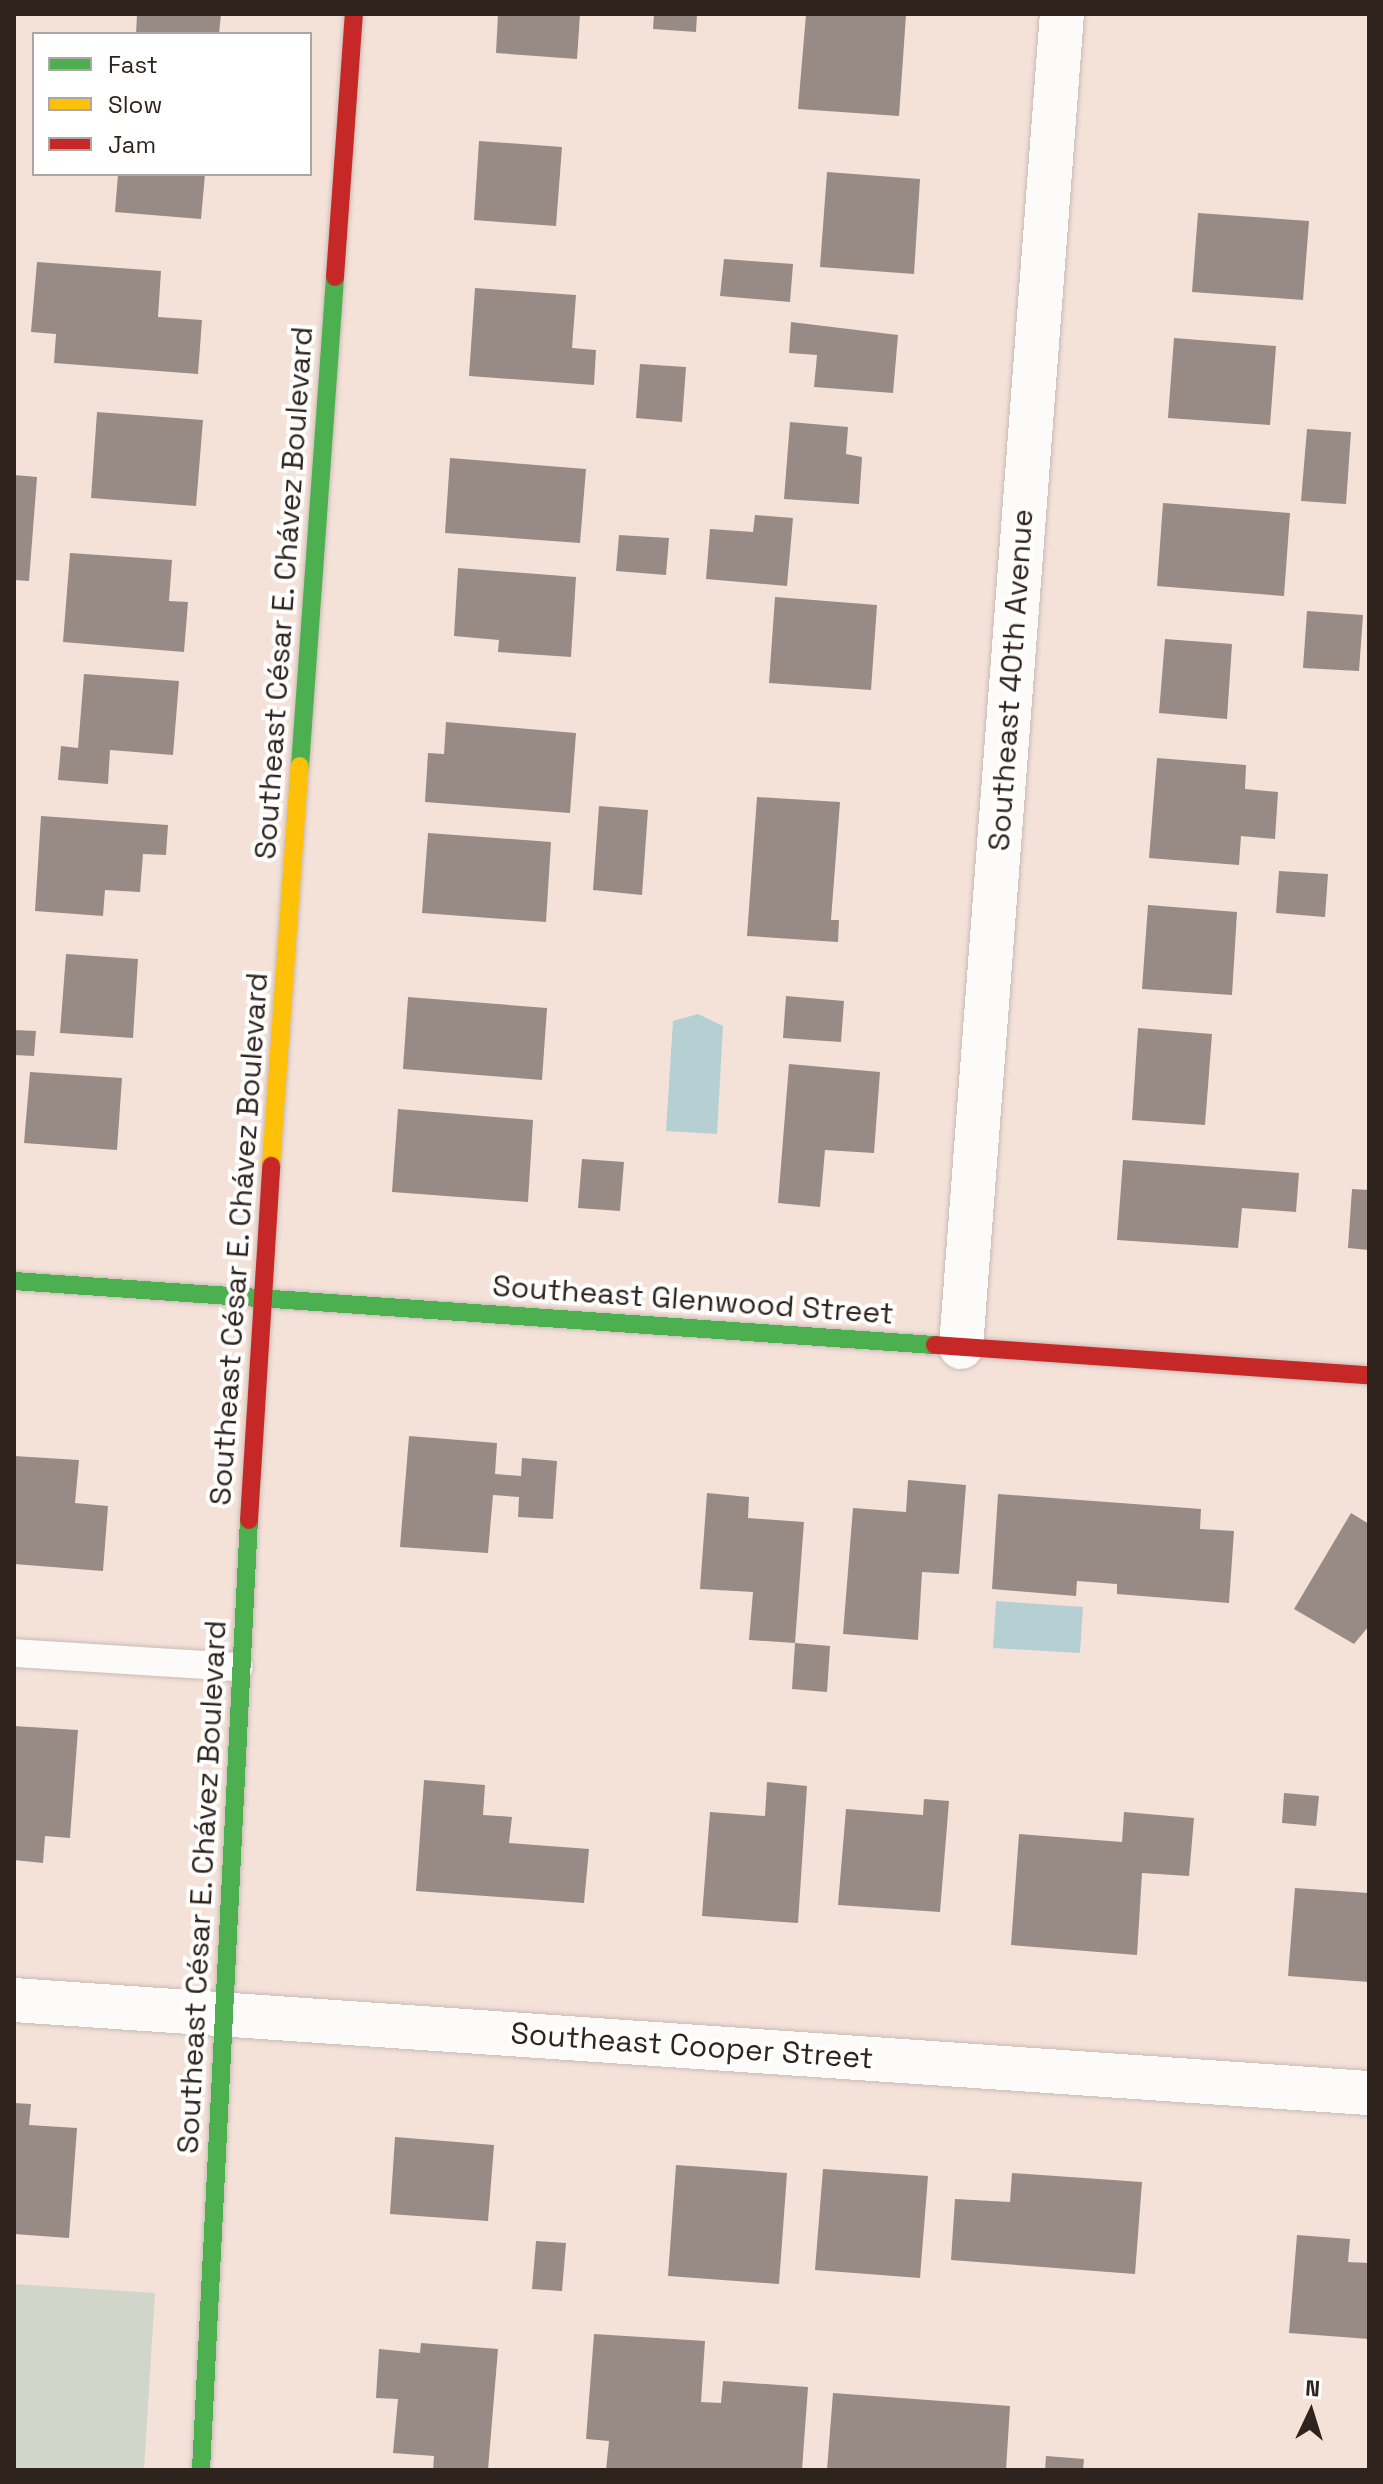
<!DOCTYPE html>
<meta charset="utf-8">
<style>
body{margin:0}
#map{position:relative;width:1383px;height:2484px;overflow:hidden;background:#f4e2d9;font-family:"Space Grotesk",sans-serif}
div>[style]{position:absolute}
[style*='--x']{left:calc(var(--x)*1px);top:calc(var(--y)*1px);width:calc(var(--w)*1px);rotate:calc(var(--a)*1deg)}
.green>*{inset:0;background:#d1d6ca}
.water>*{inset:0;background:#b6cfd3}
.building>*{inset:0;background:#988b85}
.roads{filter:drop-shadow(0 0 2px #c9bbb4) drop-shadow(0 0 2px #c9bbb4)}
.lane>*{height:28px;margin:-14px;padding:0 14px;transform-origin:14px;border-radius:14px;background:#fdfbf9}
.street>*{height:44px;margin:-22px;padding:0 22px;transform-origin:22px;border-radius:22px;background:#fdfbf9}
.fast>*{height:18px;margin:-9px;padding:0 9px;transform-origin:9px;border-radius:9px;background:#4caf50}
.slow>*{height:18px;margin:-9px;padding:0 9px;transform-origin:9px;border-radius:9px;background:#ffc107}
.jam>*{height:18px;margin:-9px;padding:0 9px;transform-origin:9px;border-radius:9px;background:#c62828}
span{translate:-50% -50%;white-space:nowrap;text-align:center;line-height:1.15;-webkit-text-stroke:8px #fff;paint-order:stroke}
.street-label{font-size:30px;color:#2f231d}
.frame{position:absolute;inset:0;border:16px solid #2f231d;pointer-events:none}
.legend{position:absolute;left:32px;top:32px;width:280px;height:144px;box-sizing:border-box;background:#fff;border:2px solid #aca7a5;margin:0;padding:10px 14px;list-style:none;font-size:24px;color:#2f231d}
.legend li{display:flex;align-items:center;gap:16px;height:40px}
.legend b{width:40px;border:2px solid #aca7a5}
.north{position:absolute;left:1271px;top:2372px;width:80px;height:80px;-webkit-text-stroke:6px #fff;paint-order:stroke;rotate:4deg;font-size:22px;font-weight:700;line-height:32px;text-align:center;color:#2f231d}
.north::after{content:'';display:block;margin:auto;width:28px;height:36px;background:#2f231d;clip-path:polygon(50% 0,100% 100%,50% 72%,0 100%)}
</style>
<div id="map">
<div class="green">
<i style="clip-path:polygon(14px 2284px,155px 2293px,144px 2470px,14px 2470px)"></i>
</div>
<div class="water">
<i style="clip-path:polygon(698px 1014px,723px 1026px,717px 1134px,666px 1131px,673px 1021px)"></i>
<i style="clip-path:polygon(996px 1601px,1083px 1607px,1080px 1653px,993px 1648px)"></i>
</div>
<div class="building">
<i style="clip-path:polygon(137px 14px,221px 14px,219px 34px,136px 34px)"></i>
<i style="clip-path:polygon(498px 14px,580px 14px,577px 59px,496px 53px)"></i>
<i style="clip-path:polygon(654px 14px,697px 14px,696px 32px,653px 29px)"></i>
<i style="clip-path:polygon(806px 14px,906px 15px,899px 116px,798px 109px)"></i>
<i style="clip-path:polygon(479px 141px,562px 147px,556px 226px,474px 220px)"></i>
<i style="clip-path:polygon(827px 172px,920px 179px,914px 274px,820px 267px)"></i>
<i style="clip-path:polygon(118px 174px,205px 174px,201px 219px,115px 212px)"></i>
<i style="clip-path:polygon(1198px 213px,1309px 221px,1303px 300px,1192px 292px)"></i>
<i style="clip-path:polygon(724px 259px,793px 264px,790px 302px,720px 296px)"></i>
<i style="clip-path:polygon(37px 262px,161px 271px,158px 317px,202px 320px,198px 374px,54px 363px,56px 334px,31px 332px)"></i>
<i style="clip-path:polygon(475px 288px,576px 295px,572px 348px,596px 350px,594px 385px,469px 376px)"></i>
<i style="clip-path:polygon(791px 322px,898px 335px,893px 393px,814px 387px,817px 355px,789px 353px)"></i>
<i style="clip-path:polygon(1174px 338px,1276px 346px,1270px 425px,1168px 418px)"></i>
<i style="clip-path:polygon(640px 364px,686px 367px,682px 422px,636px 418px)"></i>
<i style="clip-path:polygon(97px 412px,203px 420px,196px 506px,91px 498px)"></i>
<i style="clip-path:polygon(790px 422px,848px 427px,846px 454px,862px 457px,859px 504px,784px 499px)"></i>
<i style="clip-path:polygon(1307px 429px,1351px 432px,1346px 504px,1301px 501px)"></i>
<i style="clip-path:polygon(450px 458px,586px 469px,580px 543px,445px 533px)"></i>
<i style="clip-path:polygon(14px 475px,37px 477px,29px 581px,14px 580px)"></i>
<i style="clip-path:polygon(1163px 503px,1290px 513px,1284px 596px,1157px 586px)"></i>
<i style="clip-path:polygon(755px 515px,793px 518px,787px 586px,706px 579px,710px 529px,753px 532px)"></i>
<i style="clip-path:polygon(619px 535px,669px 538px,666px 575px,616px 571px)"></i>
<i style="clip-path:polygon(70px 553px,172px 560px,169px 601px,188px 602px,184px 652px,63px 642px)"></i>
<i style="clip-path:polygon(458px 568px,576px 577px,571px 657px,498px 652px,499px 640px,454px 636px)"></i>
<i style="clip-path:polygon(775px 597px,877px 605px,871px 690px,769px 683px)"></i>
<i style="clip-path:polygon(1307px 611px,1363px 615px,1359px 671px,1303px 668px)"></i>
<i style="clip-path:polygon(1165px 639px,1232px 644px,1227px 719px,1159px 713px)"></i>
<i style="clip-path:polygon(84px 674px,179px 681px,173px 755px,110px 750px,108px 784px,58px 780px,61px 746px,78px 748px)"></i>
<i style="clip-path:polygon(446px 722px,576px 733px,570px 813px,425px 802px,428px 753px,444px 754px)"></i>
<i style="clip-path:polygon(1157px 758px,1246px 765px,1245px 789px,1278px 792px,1275px 839px,1241px 836px,1239px 865px,1149px 858px)"></i>
<i style="clip-path:polygon(757px 797px,840px 802px,831px 920px,839px 920px,838px 942px,747px 936px)"></i>
<i style="clip-path:polygon(599px 806px,648px 810px,642px 895px,593px 890px)"></i>
<i style="clip-path:polygon(41px 816px,168px 825px,166px 855px,143px 854px,140px 892px,105px 890px,103px 916px,35px 911px)"></i>
<i style="clip-path:polygon(428px 833px,551px 842px,546px 922px,422px 913px)"></i>
<i style="clip-path:polygon(1279px 871px,1328px 874px,1325px 917px,1276px 913px)"></i>
<i style="clip-path:polygon(1148px 905px,1237px 912px,1232px 995px,1142px 989px)"></i>
<i style="clip-path:polygon(66px 954px,138px 959px,133px 1038px,60px 1033px)"></i>
<i style="clip-path:polygon(786px 996px,844px 1001px,841px 1042px,783px 1038px)"></i>
<i style="clip-path:polygon(408px 997px,547px 1008px,542px 1080px,403px 1069px)"></i>
<i style="clip-path:polygon(1138px 1028px,1212px 1034px,1205px 1125px,1132px 1120px)"></i>
<i style="clip-path:polygon(14px 1030px,36px 1031px,34px 1056px,14px 1055px)"></i>
<i style="clip-path:polygon(789px 1064px,880px 1072px,874px 1153px,825px 1150px,820px 1207px,778px 1203px)"></i>
<i style="clip-path:polygon(30px 1072px,122px 1078px,117px 1150px,24px 1143px)"></i>
<i style="clip-path:polygon(398px 1109px,533px 1120px,528px 1202px,392px 1192px)"></i>
<i style="clip-path:polygon(582px 1159px,624px 1162px,620px 1211px,578px 1208px)"></i>
<i style="clip-path:polygon(1123px 1160px,1299px 1173px,1296px 1212px,1242px 1208px,1238px 1248px,1117px 1240px)"></i>
<i style="clip-path:polygon(1352px 1189px,1369px 1190px,1369px 1250px,1348px 1248px)"></i>
<i style="clip-path:polygon(409px 1436px,497px 1443px,495px 1474px,521px 1476px,522px 1458px,557px 1461px,553px 1519px,518px 1517px,519px 1497px,493px 1495px,488px 1553px,400px 1547px)"></i>
<i style="clip-path:polygon(14px 1456px,79px 1460px,75px 1503px,108px 1506px,103px 1571px,14px 1564px)"></i>
<i style="clip-path:polygon(908px 1480px,966px 1485px,959px 1574px,922px 1572px,918px 1640px,843px 1634px,853px 1508px,906px 1512px)"></i>
<i style="clip-path:polygon(707px 1493px,749px 1497px,748px 1518px,804px 1522px,795px 1643px,749px 1640px,753px 1592px,700px 1589px)"></i>
<i style="clip-path:polygon(998px 1494px,1201px 1509px,1200px 1529px,1234px 1531px,1229px 1603px,1117px 1594px,1117px 1584px,1077px 1581px,1076px 1596px,992px 1589px)"></i>
<i style="clip-path:polygon(1351px 1513px,1369px 1524px,1369px 1626px,1354px 1644px,1294px 1609px)"></i>
<i style="clip-path:polygon(795px 1643px,830px 1646px,827px 1692px,792px 1689px)"></i>
<i style="clip-path:polygon(14px 1726px,78px 1730px,70px 1838px,45px 1836px,43px 1863px,14px 1860px)"></i>
<i style="clip-path:polygon(424px 1780px,485px 1785px,483px 1815px,512px 1817px,509px 1843px,589px 1849px,584px 1903px,416px 1891px)"></i>
<i style="clip-path:polygon(767px 1782px,807px 1786px,798px 1923px,702px 1916px,710px 1812px,765px 1816px)"></i>
<i style="clip-path:polygon(1284px 1793px,1319px 1796px,1316px 1826px,1282px 1823px)"></i>
<i style="clip-path:polygon(924px 1799px,949px 1801px,940px 1912px,838px 1905px,846px 1809px,923px 1815px)"></i>
<i style="clip-path:polygon(1124px 1812px,1194px 1818px,1189px 1876px,1142px 1873px,1137px 1955px,1011px 1945px,1019px 1834px,1122px 1842px)"></i>
<i style="clip-path:polygon(1295px 1888px,1369px 1893px,1369px 1982px,1288px 1976px)"></i>
<i style="clip-path:polygon(14px 2103px,31px 2104px,29px 2125px,77px 2128px,69px 2238px,14px 2234px)"></i>
<i style="clip-path:polygon(395px 2137px,494px 2145px,488px 2221px,390px 2214px)"></i>
<i style="clip-path:polygon(676px 2165px,787px 2173px,779px 2284px,668px 2276px)"></i>
<i style="clip-path:polygon(823px 2169px,928px 2176px,920px 2278px,815px 2270px)"></i>
<i style="clip-path:polygon(1012px 2173px,1142px 2182px,1135px 2274px,951px 2260px,955px 2199px,1010px 2202px)"></i>
<i style="clip-path:polygon(1297px 2235px,1350px 2239px,1348px 2262px,1369px 2263px,1369px 2339px,1289px 2333px)"></i>
<i style="clip-path:polygon(536px 2241px,566px 2243px,562px 2291px,532px 2289px)"></i>
<i style="clip-path:polygon(594px 2334px,705px 2341px,701px 2402px,721px 2403px,723px 2381px,808px 2387px,802px 2470px,606px 2470px,609px 2441px,586px 2439px)"></i>
<i style="clip-path:polygon(421px 2343px,498px 2349px,488px 2470px,433px 2470px,434px 2456px,393px 2453px,398px 2399px,376px 2398px,379px 2349px,420px 2353px)"></i>
<i style="clip-path:polygon(833px 2393px,1010px 2406px,1006px 2470px,827px 2470px)"></i>
<i style="clip-path:polygon(1046px 2456px,1084px 2459px,1083px 2470px,1045px 2470px)"></i>
</div>
<div class="roads">
<div class="lane">
<i style="--x:14;--y:1653;--w:225;--a:3.6"></i>
</div>
<div class="street">
<i style="--x:961;--y:1347;--w:1337;--a:-85.67"></i>
<i style="--x:14;--y:2000;--w:1358;--a:3.93"></i>
</div>
<div class="fast">
<i style="--x:300;--y:766;--w:490;--a:-85.9"></i>
<i style="--x:14;--y:1281;--w:923;--a:3.98"></i>
<i style="--x:201;--y:2470;--w:951;--a:-87.11"></i>
</div>
<div class="slow">
<i style="--x:271;--y:1166;--w:401;--a:-85.9"></i>
</div>
<div class="jam">
<i style="--x:335;--y:277;--w:264;--a:-85.9"></i>
<i style="--x:935;--y:1345;--w:435;--a:4"></i>
<i style="--x:249;--y:1520;--w:355;--a:-86.4"></i>
</div>
</div>
<div class="street-label">
<span style="left:284px;top:593px;rotate:-86deg">Southeast César E. Chávez Boulevard</span>
<span style="left:1011px;top:680px;rotate:-86deg">Southeast 40th Avenue</span>
<span style="left:239px;top:1239px;rotate:-86deg">Southeast César E. Chávez Boulevard</span>
<span style="left:693px;top:1300px;rotate:4deg">Southeast Glenwood Street</span>
<span style="left:202px;top:1887px;rotate:-87deg">Southeast César E. Chávez Boulevard</span>
<span style="left:692px;top:2046px;rotate:4deg">Southeast Cooper Street</span>
</div>
<div class="frame"></div>
<ul class="legend">
<li><b style="height:10px;background:#4caf50"></b>Fast</li>
<li><b style="height:10px;background:#ffc107"></b>Slow</li>
<li><b style="height:10px;background:#c62828"></b>Jam</li>
</ul>
<div class="north">N</div>
</div>
